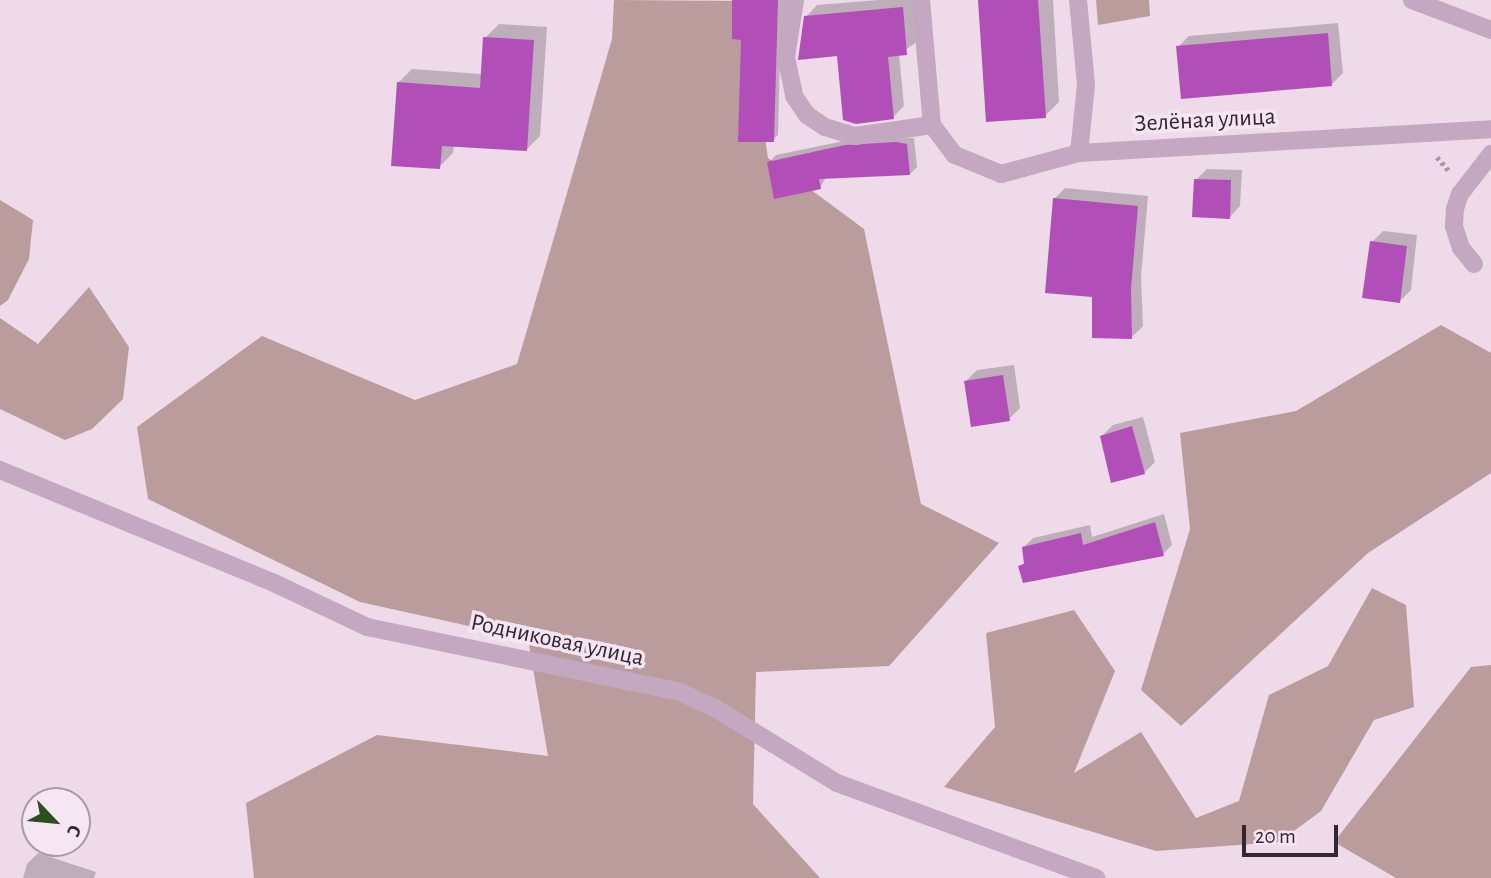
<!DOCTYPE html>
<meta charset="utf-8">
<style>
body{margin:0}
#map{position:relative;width:1491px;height:878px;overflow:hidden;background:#eedae9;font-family:"Alegreya Sans",sans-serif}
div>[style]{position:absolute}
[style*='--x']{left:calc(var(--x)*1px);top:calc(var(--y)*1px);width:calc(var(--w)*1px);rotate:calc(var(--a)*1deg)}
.green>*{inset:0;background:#bb9c9c}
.shadow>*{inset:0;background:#0003}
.building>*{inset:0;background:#b14eb8}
.path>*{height:4.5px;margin-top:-2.25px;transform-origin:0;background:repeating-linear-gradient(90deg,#b092ac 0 3.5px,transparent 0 7px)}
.minor>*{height:18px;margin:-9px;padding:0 9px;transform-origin:9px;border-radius:9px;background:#c4a7c0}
span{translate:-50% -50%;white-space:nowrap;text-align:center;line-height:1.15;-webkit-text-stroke:7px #f6e5f2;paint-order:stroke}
.street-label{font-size:24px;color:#322732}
.north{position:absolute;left:21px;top:787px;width:70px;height:70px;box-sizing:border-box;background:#f6e5f2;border:2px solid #a899a5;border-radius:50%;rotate:116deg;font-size:19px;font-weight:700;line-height:28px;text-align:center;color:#322732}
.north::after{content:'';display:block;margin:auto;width:24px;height:32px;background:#2c4e21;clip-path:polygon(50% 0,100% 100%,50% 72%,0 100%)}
.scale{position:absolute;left:1242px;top:825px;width:96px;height:32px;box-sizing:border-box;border:4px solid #322732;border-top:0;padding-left:9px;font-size:21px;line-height:24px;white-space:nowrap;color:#322732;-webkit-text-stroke:5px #f6e5f2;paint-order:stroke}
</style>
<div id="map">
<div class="green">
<i style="clip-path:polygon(614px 0,744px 1px,768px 158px,864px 229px,921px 504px,999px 543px,889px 666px,756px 672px,753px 804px,820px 878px,254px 878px,246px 803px,377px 735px,548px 756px,528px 639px,360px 602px,148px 499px,137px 427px,262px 336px,415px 400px,517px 364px,612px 39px)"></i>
<i style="clip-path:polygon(1096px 0,1149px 0,1150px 16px,1098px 25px)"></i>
<i style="clip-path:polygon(0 200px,33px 220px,29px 259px,8px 300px,0 306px)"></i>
<i style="clip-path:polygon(89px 287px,129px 347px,123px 399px,92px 429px,65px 440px,0 409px,0 318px,38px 344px)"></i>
<i style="clip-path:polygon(1441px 325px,1491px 353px,1491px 473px,1368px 553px,1181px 726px,1141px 690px,1190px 529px,1180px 433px,1296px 411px)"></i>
<i style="clip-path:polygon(1372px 588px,1406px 605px,1414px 707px,1374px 720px,1321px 811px,1279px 842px,1156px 851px,944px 787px,995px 727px,986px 633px,1074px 610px,1115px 671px,1074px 773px,1141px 732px,1196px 818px,1239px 801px,1269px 695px,1328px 666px)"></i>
<i style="clip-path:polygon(1491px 665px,1491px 878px,1396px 878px,1334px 842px,1471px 667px)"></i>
</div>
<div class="shadow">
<i style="clip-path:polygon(733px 0,789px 0,780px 56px,778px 135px,773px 140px)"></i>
<i style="clip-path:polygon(879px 0,914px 0,917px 42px,899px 54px,904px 106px,893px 117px,806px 17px,817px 5px)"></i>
<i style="clip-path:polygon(979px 0,1053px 0,1059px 102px,1045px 116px)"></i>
<i style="clip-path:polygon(1338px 23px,1343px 73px,1332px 84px,1178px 47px,1189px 36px)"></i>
<i style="clip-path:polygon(499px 24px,547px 27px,540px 136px,526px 150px,454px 145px,453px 153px,439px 167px,398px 83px,412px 69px,482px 74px,485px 38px)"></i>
<i style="clip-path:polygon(914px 138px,917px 167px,910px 174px,826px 177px,820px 188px,769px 162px,776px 155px,853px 139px)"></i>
<i style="clip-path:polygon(1207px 169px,1242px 170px,1240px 206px,1230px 217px,1196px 180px)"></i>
<i style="clip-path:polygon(1065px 188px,1148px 196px,1141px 277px,1143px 326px,1132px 337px,1054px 199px)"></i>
<i style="clip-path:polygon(1383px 231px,1417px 235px,1411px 290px,1400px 301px,1372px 242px)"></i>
<i style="clip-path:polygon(1014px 365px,1020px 408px,1009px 419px,966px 381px,977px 370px)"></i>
<i style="clip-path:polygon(1143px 417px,1155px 462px,1144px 473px,1102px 436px,1113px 425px)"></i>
<i style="clip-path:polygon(1164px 514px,1172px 545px,1163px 554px,1020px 567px,1026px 561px,1024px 547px,1033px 538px,1090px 525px,1092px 537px)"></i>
<i style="clip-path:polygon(38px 853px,96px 872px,94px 878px,23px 878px,27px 864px)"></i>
</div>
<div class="building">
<i style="clip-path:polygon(732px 0,778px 0,774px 142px,738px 142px,741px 40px,732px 39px)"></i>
<i style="clip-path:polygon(978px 0,1038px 0,1046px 118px,986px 122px)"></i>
<i style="clip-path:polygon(903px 7px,907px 55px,888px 57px,894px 119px,856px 124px,843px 120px,837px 56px,798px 60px,804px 16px)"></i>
<i style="clip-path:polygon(1328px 33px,1332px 86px,1181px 99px,1176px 46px)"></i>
<i style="clip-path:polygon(483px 37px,534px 40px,527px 151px,442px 146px,440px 169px,391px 166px,397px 82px,480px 88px)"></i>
<i style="clip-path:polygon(896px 142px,907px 144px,910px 175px,819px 179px,821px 189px,774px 199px,767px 162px,845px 145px)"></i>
<i style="clip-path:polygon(1194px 179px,1231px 180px,1230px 219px,1192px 217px)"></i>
<i style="clip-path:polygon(1053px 198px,1138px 206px,1131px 289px,1132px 339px,1092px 338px,1092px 297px,1045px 293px)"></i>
<i style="clip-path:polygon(1370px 241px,1407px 246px,1400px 303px,1362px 298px)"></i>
<i style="clip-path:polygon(1003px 375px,1010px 421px,971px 427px,964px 381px)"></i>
<i style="clip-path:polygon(1132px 426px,1145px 474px,1111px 483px,1100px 436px)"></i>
<i style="clip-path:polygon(1155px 522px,1164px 556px,1023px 583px,1018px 566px,1024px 564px,1022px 547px,1081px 533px,1083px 545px)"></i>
</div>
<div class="path">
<i style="--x:1437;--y:157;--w:18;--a:49"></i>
</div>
<div class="minor">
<i style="--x:795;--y:0;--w:58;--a:99"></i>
<i style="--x:786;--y:57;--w:40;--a:78"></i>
<i style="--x:794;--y:96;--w:23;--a:56"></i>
<i style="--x:807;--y:115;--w:22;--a:34"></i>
<i style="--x:825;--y:127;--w:31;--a:17"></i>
<i style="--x:855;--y:136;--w:78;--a:-8.1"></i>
<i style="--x:921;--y:0;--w:125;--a:85"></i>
<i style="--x:932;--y:125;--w:38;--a:53"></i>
<i style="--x:955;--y:155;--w:50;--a:22.4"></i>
<i style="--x:1001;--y:174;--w:81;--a:-15.1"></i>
<i style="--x:1079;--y:153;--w:413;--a:-3.3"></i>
<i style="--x:1078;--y:0;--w:85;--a:84.6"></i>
<i style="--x:1086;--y:85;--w:68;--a:95.9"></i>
<i style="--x:1412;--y:0;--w:85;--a:20.8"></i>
<i style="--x:1474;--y:264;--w:21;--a:-129"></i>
<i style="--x:1461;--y:248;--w:23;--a:-108"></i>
<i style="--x:1454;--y:226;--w:17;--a:-87"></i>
<i style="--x:1455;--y:209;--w:16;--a:-72"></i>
<i style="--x:1460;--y:194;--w:51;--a:-52.2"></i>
<i style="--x:0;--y:470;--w:294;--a:22.4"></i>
<i style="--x:272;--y:582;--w:105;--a:25.3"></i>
<i style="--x:367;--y:627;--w:320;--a:11.7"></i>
<i style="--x:680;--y:692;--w:38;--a:25"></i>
<i style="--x:715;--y:708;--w:143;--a:31.6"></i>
<i style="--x:837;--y:783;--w:276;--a:20.1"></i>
</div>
<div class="street-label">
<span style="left:1205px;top:121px;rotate:-3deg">Зелёная улица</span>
<span style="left:557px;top:641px;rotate:12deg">Родниковая улица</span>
</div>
<div class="north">С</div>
<div class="scale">20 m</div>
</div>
